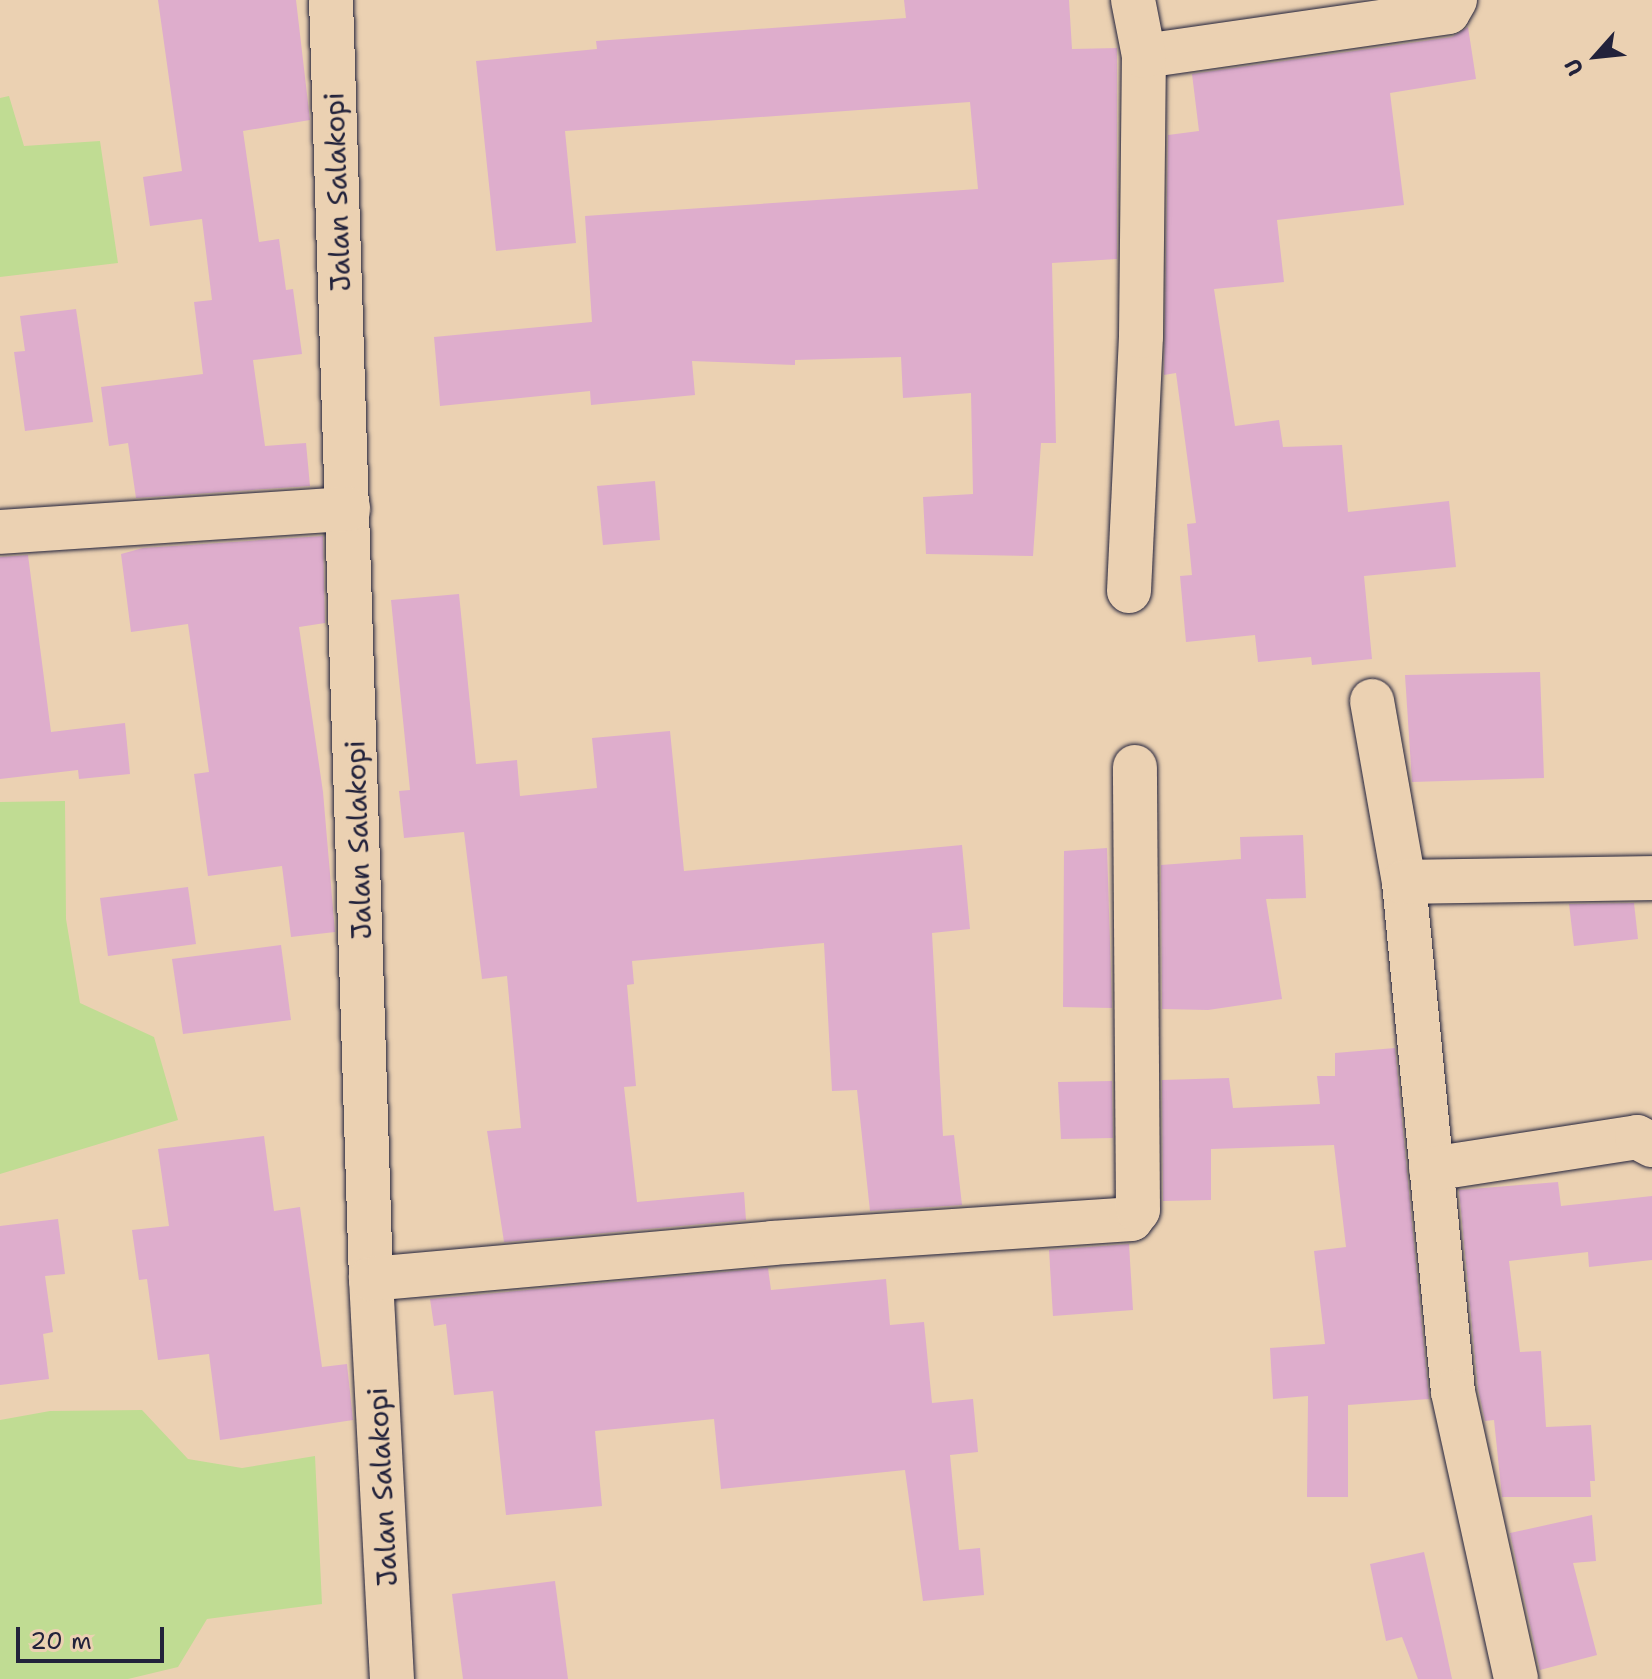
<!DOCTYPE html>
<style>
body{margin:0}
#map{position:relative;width:1652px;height:1679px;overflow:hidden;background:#ebd1b2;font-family:"Shantell Sans",sans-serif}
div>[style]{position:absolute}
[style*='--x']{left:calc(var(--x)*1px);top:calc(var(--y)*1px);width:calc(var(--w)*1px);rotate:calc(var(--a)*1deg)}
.green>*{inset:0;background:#c0dc93}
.building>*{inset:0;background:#deadcc}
.roads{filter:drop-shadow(0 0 2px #22223b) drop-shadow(0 0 2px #22223b)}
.minor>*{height:44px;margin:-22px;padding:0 22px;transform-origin:22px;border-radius:22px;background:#ebd1b2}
span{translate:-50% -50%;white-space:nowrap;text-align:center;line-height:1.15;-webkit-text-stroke:6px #ebd1b2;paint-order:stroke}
.street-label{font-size:28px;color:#22223b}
.north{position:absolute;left:1556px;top:16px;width:80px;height:80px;-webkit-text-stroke:6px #ebd1b2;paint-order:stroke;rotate:243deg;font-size:22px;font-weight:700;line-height:32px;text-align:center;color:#22223b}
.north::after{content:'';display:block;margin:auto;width:28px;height:36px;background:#22223b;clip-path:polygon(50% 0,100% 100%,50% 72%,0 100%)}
.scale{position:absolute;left:16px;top:1627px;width:148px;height:36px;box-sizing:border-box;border:4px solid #22223b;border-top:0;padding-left:10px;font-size:24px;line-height:28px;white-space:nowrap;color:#22223b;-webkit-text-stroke:6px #ebd1b2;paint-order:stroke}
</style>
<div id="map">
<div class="green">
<i style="clip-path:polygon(9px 96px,24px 146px,100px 141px,118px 263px,0 277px,0 98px)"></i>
<i style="clip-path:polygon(65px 801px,66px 919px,80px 1003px,154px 1037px,178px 1120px,0 1174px,0 802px)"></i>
<i style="clip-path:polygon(142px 1410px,188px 1459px,242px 1468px,315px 1456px,322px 1604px,207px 1619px,178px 1667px,128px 1679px,0 1679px,0 1420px,50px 1411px)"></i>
</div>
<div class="building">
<i style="clip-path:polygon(158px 0,296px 0,310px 120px,243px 131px,259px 242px,279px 239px,286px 290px,293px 289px,302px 354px,253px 360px,265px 446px,306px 443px,310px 486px,136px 498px,128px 443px,109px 446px,101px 387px,203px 374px,194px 302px,212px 300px,202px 219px,150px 226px,143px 177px,182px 171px)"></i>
<i style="clip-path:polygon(904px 0,1069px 0,1072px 49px,1117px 48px,1117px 259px,1052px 263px,1056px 443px,1041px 443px,1033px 556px,926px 554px,923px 497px,973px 494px,971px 393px,903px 398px,901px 357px,795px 360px,795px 365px,692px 361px,695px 395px,591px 405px,590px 391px,440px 406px,434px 337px,592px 322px,585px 216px,978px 189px,970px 102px,565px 131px,576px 243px,496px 251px,476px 61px,597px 49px,596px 41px,906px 18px)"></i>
<i style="clip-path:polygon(1468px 27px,1476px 79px,1390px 93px,1404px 205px,1277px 220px,1284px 282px,1214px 289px,1235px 426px,1279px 420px,1283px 447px,1342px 445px,1348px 512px,1449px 501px,1456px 567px,1364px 576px,1372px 659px,1312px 665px,1311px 657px,1258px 662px,1255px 635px,1186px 642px,1180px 576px,1192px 575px,1187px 524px,1196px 523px,1176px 373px,1164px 375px,1168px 135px,1199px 131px,1192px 74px,1452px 37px)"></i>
<i style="clip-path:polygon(76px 309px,93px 422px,25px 431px,14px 352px,25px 351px,20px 316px)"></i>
<i style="clip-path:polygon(655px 481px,660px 540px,603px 545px,597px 486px)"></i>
<i style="clip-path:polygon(323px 536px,325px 623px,299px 627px,323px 792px,335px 932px,291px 937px,282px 866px,208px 876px,194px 774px,209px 772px,188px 624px,131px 632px,121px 554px,143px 548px)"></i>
<i style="clip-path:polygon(28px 555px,51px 732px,125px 723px,130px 774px,79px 779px,78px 770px,0 779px,0 557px)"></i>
<i style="clip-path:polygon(459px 594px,476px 764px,517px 760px,520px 796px,597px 788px,592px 738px,670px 731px,684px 871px,962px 845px,970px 929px,932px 933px,943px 1136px,954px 1135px,962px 1205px,870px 1211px,857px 1090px,832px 1091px,824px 943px,632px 961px,634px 984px,627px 985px,636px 1086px,624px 1087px,637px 1202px,744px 1192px,746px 1220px,504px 1242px,487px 1131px,521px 1128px,507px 976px,482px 979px,464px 832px,404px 838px,399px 791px,410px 790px,391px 600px)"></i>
<i style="clip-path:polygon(1540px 672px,1544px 778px,1412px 782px,1405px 675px)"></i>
<i style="clip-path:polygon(1303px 835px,1306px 898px,1266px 899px,1282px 999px,1208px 1010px,1162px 1009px,1161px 865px,1241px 859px,1240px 837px)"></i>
<i style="clip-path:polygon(1107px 848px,1112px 1008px,1063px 1007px,1064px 851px)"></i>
<i style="clip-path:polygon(188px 887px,196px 944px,108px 956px,100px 898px)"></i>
<i style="clip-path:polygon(1634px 903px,1638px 939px,1574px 946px,1569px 904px)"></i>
<i style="clip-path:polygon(281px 945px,291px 1020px,183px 1034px,172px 959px)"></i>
<i style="clip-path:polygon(1395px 1048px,1429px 1399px,1348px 1405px,1348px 1497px,1307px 1497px,1308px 1396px,1273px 1399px,1270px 1348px,1325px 1344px,1314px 1251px,1346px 1247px,1334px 1145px,1211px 1149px,1211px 1200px,1163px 1201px,1162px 1080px,1229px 1078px,1233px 1108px,1320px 1104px,1317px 1076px,1335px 1076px,1335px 1053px)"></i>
<i style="clip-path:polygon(1112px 1081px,1113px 1138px,1061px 1139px,1058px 1082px)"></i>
<i style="clip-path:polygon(264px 1136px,274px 1211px,300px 1207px,322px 1367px,347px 1364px,353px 1420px,220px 1440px,209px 1354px,158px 1360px,147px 1279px,139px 1280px,132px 1230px,169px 1226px,158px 1149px)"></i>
<i style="clip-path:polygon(1558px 1182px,1561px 1206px,1652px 1196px,1652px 1260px,1589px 1267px,1588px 1252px,1509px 1261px,1520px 1352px,1541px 1351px,1546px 1427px,1591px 1425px,1595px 1481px,1590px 1481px,1591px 1497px,1502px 1497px,1494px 1420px,1485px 1421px,1478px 1388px,1459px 1190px)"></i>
<i style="clip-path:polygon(58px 1219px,65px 1274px,45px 1276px,53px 1332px,43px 1334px,49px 1379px,0 1385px,0 1226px)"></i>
<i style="clip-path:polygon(1129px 1244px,1133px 1310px,1053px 1316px,1049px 1250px)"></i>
<i style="clip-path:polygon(768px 1268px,771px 1290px,886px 1279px,890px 1325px,924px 1322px,932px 1403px,973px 1399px,978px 1452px,950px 1455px,959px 1550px,980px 1548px,984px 1595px,923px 1601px,905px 1470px,721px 1489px,714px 1419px,595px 1431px,602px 1506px,506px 1515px,493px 1391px,454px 1395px,446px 1324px,434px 1326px,430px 1299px)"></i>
<i style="clip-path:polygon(1592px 1515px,1596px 1561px,1573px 1563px,1597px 1655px,1540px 1670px,1510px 1533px)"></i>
<i style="clip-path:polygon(1424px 1552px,1440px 1623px,1452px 1679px,1418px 1679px,1402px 1637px,1386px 1641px,1370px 1564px)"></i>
<i style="clip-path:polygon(555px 1581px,568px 1679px,463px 1679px,452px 1594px)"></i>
</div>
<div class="roads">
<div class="minor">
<i style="--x:331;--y:0;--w:1280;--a:88.21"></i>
<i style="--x:371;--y:1279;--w:401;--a:87"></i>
<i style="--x:1144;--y:56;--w:307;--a:-8.2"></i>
<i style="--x:1448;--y:12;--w:14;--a:-60"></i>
<i style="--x:0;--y:532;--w:349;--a:-3.8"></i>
<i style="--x:1129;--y:591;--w:255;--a:-87.3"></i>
<i style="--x:1141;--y:336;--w:280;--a:-89.4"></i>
<i style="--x:1144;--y:56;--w:57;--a:-101.1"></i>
<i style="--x:1372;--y:701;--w:184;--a:80"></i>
<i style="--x:1404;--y:882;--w:512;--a:84.51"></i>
<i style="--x:1453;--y:1392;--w:294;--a:77.6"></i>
<i style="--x:1404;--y:882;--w:248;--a:-0.9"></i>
<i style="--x:1431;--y:1169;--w:208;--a:-8.8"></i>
<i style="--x:1637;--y:1137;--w:17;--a:28"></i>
<i style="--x:371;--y:1279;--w:403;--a:-5.1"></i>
<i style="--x:772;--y:1243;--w:360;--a:-3.8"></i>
<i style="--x:1131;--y:1219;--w:11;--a:-52"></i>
<i style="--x:1138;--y:1210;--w:443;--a:-90.4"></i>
</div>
</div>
<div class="street-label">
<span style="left:337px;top:192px;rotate:-92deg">Jalan Salakopi</span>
<span style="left:358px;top:840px;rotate:-92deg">Jalan Salakopi</span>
<span style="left:382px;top:1487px;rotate:-93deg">Jalan Salakopi</span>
</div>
<div class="north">U</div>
<div class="scale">20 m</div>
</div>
